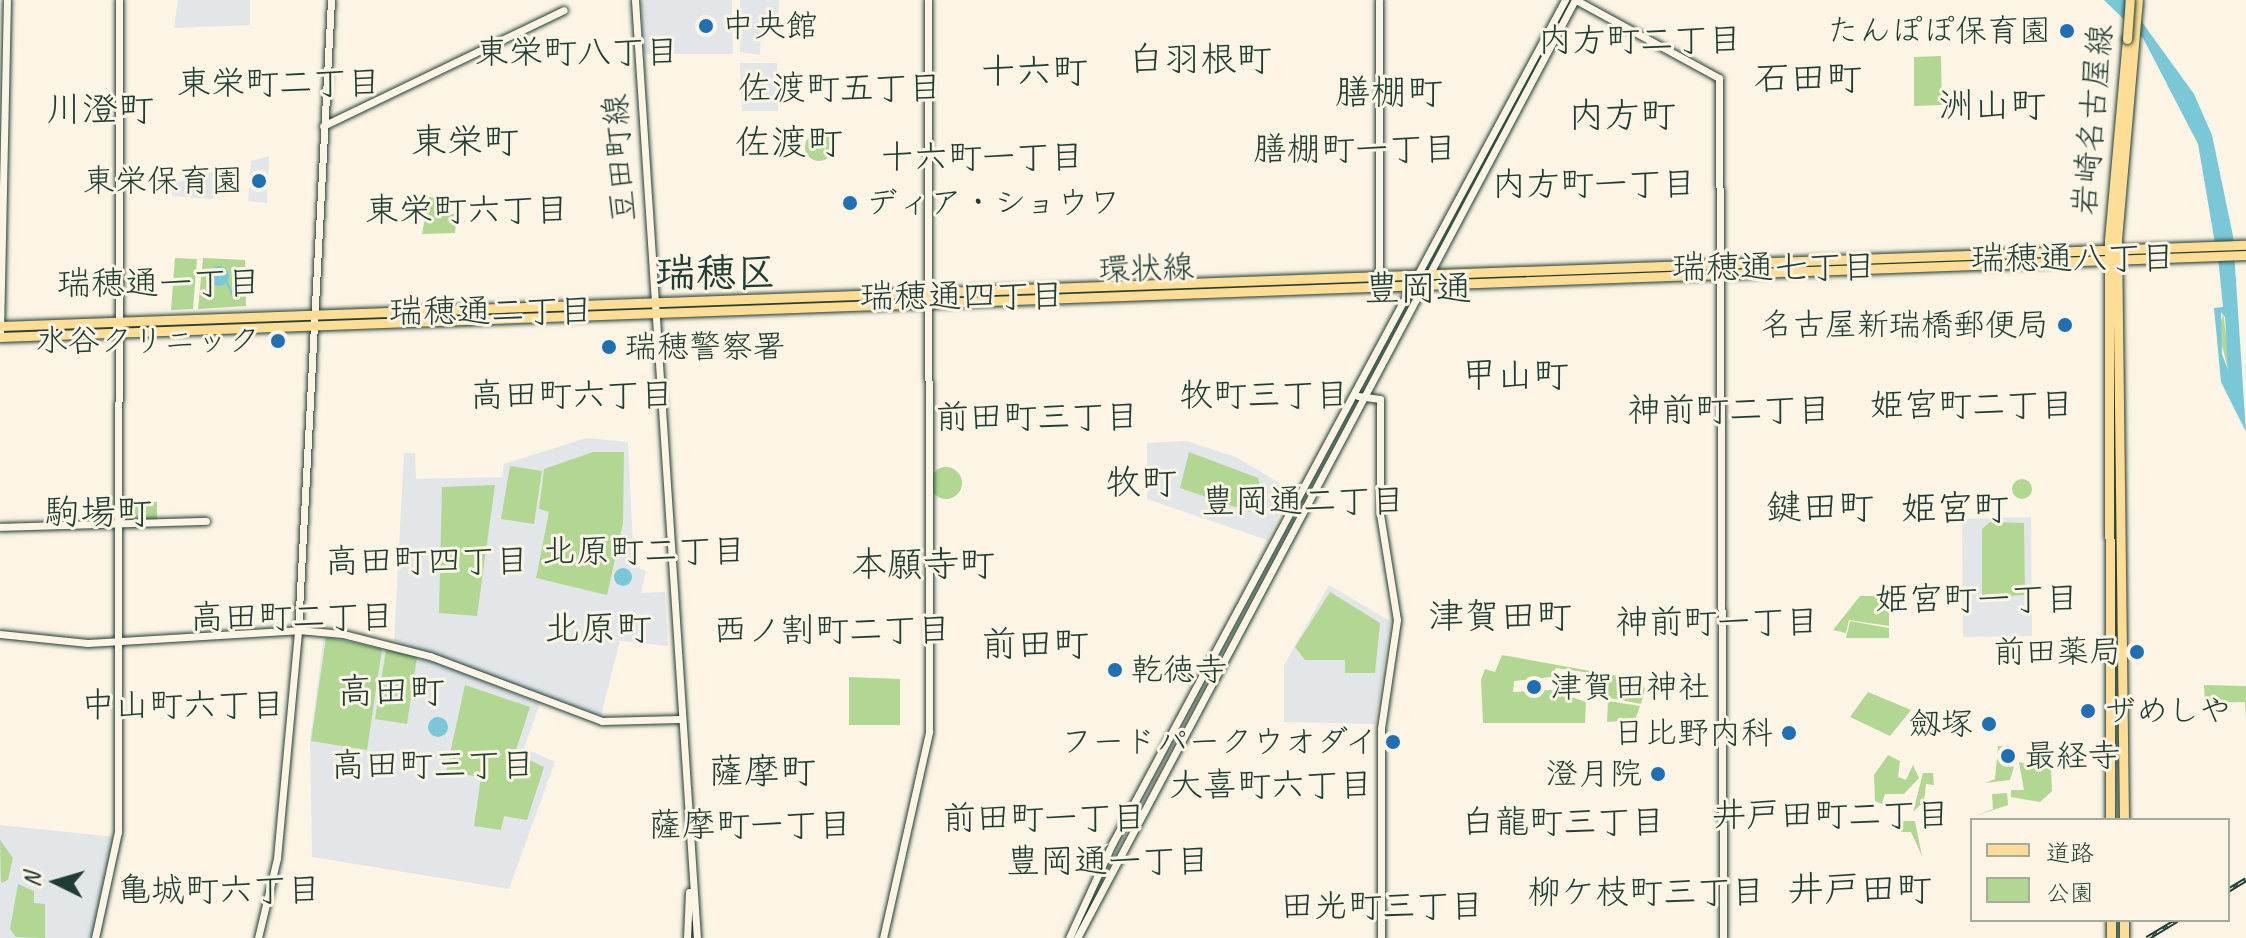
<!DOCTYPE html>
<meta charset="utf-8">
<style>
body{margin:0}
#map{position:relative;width:2246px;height:938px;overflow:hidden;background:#fcf5e5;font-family:Caveat,"Klee One",sans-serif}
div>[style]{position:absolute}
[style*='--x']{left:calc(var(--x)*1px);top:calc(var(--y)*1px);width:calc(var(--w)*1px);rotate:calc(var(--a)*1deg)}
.built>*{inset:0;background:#e2e6e8}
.green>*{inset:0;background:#b1d793}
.round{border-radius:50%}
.water>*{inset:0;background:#7ac8d7}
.stream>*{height:2px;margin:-1px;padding:0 1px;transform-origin:1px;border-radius:1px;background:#7ac8d7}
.roads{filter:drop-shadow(0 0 2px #1f3d34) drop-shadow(0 0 2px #1f3d34)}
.minor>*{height:7px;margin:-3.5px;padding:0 3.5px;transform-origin:3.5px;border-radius:3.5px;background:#fcf5e5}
.major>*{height:9px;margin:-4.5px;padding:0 4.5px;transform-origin:4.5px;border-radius:4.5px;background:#fedd96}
.rail>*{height:5px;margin-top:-2.5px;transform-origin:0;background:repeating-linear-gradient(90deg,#fcf5e5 0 6px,#1f3d34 0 12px);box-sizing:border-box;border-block:2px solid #1f3d34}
.bridges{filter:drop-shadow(0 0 2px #1f3d34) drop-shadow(0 0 2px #1f3d34)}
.major-bridge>*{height:9px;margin:-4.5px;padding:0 4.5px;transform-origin:4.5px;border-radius:4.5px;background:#fedd96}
.dots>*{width:22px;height:22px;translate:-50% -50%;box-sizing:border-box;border:4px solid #fcf5e5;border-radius:50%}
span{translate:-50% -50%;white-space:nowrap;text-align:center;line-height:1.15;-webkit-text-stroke:6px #fcf5e5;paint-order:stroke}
.poi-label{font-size:32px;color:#1f3d34}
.left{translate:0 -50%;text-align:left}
.right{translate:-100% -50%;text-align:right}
.street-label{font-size:32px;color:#1f3d34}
.neighbourhood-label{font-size:34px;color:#1f3d34}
.quarter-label{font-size:36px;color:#1f3d34}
.district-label{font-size:40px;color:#1f3d34;font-weight:700}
.legend{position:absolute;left:1970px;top:818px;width:260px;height:104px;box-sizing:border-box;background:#fcf5e5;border:2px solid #a4ab9e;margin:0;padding:10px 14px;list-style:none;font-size:24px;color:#1f3d34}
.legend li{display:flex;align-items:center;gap:16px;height:40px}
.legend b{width:40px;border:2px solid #a4ab9e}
.north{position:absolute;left:16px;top:842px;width:80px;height:80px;-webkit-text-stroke:6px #fcf5e5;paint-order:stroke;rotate:275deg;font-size:22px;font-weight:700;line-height:32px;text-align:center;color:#1f3d34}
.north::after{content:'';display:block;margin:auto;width:28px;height:36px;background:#1f3d34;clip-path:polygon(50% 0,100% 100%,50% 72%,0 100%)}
</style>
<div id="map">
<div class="built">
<i style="clip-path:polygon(178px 0,250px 0,250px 25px,174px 28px)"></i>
<i style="clip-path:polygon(641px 0,732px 0,733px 54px,644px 54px)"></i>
<i style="clip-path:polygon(740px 0,779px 0,778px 27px,761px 28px,760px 55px,740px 52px)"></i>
<i style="clip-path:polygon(740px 63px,777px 63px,778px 111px,742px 111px)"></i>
<i style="clip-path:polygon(269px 156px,267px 203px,248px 201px,251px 161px)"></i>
<i style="clip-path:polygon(215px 171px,213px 199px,172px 196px,172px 184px)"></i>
<i style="clip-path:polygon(586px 438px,628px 442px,634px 566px,646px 571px,641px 593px,665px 592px,668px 646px,620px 641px,601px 716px,394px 641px,404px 453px,415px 453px,416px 479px,502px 477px,504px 464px)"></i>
<i style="clip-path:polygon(1186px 441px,1236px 457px,1291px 490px,1267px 540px,1147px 499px,1147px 443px)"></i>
<i style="clip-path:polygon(2031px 517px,2032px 636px,1963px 637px,1962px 519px)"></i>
<i style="clip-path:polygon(1329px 585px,1390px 621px,1375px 724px,1284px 722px,1284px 665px)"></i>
<i style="clip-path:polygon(324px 635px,441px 664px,540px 704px,524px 748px,555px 762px,509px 889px,312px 857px,310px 741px)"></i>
<i style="clip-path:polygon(0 825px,115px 837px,92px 938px,0 938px)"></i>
</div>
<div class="green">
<i style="clip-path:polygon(1941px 56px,1942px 105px,1914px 106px,1914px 57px)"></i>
<i class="round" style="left:805px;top:133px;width:28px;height:28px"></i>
<i style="clip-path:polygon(429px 197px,437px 198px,438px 213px,457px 214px,455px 233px,422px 234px)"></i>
<i style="clip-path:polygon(175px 258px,197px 259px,193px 309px,171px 310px)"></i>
<i style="clip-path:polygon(203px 258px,245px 260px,246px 306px,198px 309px)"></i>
<i style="clip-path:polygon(2223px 312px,2230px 366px,2228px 370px,2219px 333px)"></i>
<i style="clip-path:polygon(593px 452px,624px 452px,623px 523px,607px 595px,536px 578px,549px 512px,539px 509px,544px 469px)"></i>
<i style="clip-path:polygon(1189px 452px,1258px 478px,1261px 490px,1250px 512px,1180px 488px)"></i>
<i style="clip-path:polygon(510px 466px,542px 471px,534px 524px,501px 519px)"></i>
<i class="round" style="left:930px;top:467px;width:32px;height:32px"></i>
<i class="round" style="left:2012px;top:479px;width:20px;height:20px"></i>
<i style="clip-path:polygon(495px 485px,477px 616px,439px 613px,442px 487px)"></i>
<i style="clip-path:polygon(122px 502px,157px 502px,157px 521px,122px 521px)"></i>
<i style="clip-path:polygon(1990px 522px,2024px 523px,2025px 595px,1982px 597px,1982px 529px)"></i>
<i style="clip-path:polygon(1330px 592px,1380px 623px,1375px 673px,1345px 673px,1345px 660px,1305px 660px,1295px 647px)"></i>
<i style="clip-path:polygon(1860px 596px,1875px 596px,1889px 610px,1889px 626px,1849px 620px,1846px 633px,1833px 630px)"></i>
<i style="clip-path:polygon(1850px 621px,1889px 628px,1889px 638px,1846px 638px)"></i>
<i style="clip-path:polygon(326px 637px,382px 649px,367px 750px,311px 741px)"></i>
<i style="clip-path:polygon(386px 650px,417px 657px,407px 724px,375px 719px)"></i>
<i style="clip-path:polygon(1502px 655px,1641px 680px,1645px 690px,1641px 704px,1594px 695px,1584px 672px,1556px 668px,1551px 677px,1514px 681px,1513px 692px,1551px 690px,1586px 702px,1585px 723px,1483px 723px,1481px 680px,1485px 669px,1495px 672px)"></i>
<i style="clip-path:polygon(849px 677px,900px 679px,900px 725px,849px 725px)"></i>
<i style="clip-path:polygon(465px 685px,530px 707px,515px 753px,544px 767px,527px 820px,504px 816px,501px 830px,474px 826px,481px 777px,446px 772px)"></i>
<i style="clip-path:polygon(2204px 685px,2246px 686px,2246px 720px,2245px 702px,2205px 703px)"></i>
<i style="clip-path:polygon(1868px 692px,1911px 710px,1890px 736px,1850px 717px)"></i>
<i style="clip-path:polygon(1608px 701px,1640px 706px,1635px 720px,1607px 722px)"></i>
<i style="clip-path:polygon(1998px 746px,2005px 746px,2000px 762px,2014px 767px,2010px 780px,1985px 783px,1995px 779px)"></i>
<i style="clip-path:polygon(1888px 755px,1900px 761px,1898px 777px,1906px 780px,1913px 765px,1919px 778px,1904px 794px,1885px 794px,1882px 804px,1875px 801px,1874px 775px)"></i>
<i style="clip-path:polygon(2019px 762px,2051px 769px,2052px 791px,2040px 802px,2011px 797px,2011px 790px,2024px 790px)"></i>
<i style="clip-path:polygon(1923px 773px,1933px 773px,1934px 785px,1926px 784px,1924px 801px,1913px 812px)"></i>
<i style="clip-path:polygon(2007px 793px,2008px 805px,1975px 816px,1993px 809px,1992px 794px)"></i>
<i style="clip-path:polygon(1901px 821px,1915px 821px,1922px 856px,1911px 832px,1900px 832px)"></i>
<i style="clip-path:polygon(0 840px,13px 858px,8px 880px,1px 883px)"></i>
<i style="clip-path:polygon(18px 884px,34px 891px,34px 903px,45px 904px,45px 938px,16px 937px,10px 929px)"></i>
</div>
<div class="water">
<i style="clip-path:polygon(evenodd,2104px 0,2126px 0,2194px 94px,2212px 135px,2233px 236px,2246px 432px,2221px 382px,2214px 308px,2223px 307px,2219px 267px,2198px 144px,2143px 38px,2104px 0,2221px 312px,2225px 317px,2228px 370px,2222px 354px,2221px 312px)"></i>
<i class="round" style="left:209px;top:266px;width:20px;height:20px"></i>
<i class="round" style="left:614px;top:568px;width:18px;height:18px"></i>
<i class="round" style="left:428px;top:717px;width:20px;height:20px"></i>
</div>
<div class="stream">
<i style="--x:227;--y:283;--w:14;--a:65"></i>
</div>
<div class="roads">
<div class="minor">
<i style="--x:635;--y:0;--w:940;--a:86.22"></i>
<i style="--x:1379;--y:0;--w:276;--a:90"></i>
<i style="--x:1576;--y:0;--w:163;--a:28.6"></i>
<i style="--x:1719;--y:78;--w:860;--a:89.73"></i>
<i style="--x:323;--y:126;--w:267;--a:-25.7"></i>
<i style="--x:0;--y:332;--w:332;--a:-88.8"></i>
<i style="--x:1358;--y:396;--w:22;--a:8"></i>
<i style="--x:1380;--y:399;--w:115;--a:90"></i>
<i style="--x:1380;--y:514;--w:107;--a:80.9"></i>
<i style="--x:1397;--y:620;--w:110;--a:98.4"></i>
<i style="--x:1381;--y:729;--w:209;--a:90"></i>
<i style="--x:0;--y:527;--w:206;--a:-1.7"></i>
<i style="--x:0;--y:634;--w:88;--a:5.8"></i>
<i style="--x:88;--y:643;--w:210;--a:-3.5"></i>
<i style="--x:298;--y:630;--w:45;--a:5.1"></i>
<i style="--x:343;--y:634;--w:90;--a:14.2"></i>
<i style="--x:430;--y:656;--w:184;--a:20.7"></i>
<i style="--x:602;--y:721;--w:78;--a:-1.5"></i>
<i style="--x:95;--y:938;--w:108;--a:-77.8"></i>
<i style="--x:118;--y:832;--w:832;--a:-89.93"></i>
<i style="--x:258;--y:938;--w:82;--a:-76.6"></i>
<i style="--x:277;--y:858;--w:229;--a:-84.7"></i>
<i style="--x:298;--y:630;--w:631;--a:-87"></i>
<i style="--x:687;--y:938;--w:46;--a:-87.5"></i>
<i style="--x:883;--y:938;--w:211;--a:-77.4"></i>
<i style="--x:929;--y:732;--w:732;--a:-90.08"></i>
<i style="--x:1069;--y:938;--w:103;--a:-65.4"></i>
<i style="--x:1112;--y:844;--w:958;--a:-61.78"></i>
<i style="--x:1077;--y:938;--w:1062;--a:-62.04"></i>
</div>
<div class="major">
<i style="--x:0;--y:326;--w:2247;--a:-2.07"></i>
<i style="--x:0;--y:337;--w:2247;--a:-2.09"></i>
<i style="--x:2110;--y:820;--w:580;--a:-90.1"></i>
<i style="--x:2109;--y:240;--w:202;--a:-84.9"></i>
<i style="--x:2124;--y:820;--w:581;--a:-90.69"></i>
<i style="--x:2117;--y:239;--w:240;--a:-85"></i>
<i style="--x:2111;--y:920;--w:18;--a:90"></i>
<i style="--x:2124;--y:920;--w:18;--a:90"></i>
</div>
</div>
<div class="rail">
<i style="--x:2228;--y:890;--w:21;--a:-31"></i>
<i style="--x:2147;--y:938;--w:35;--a:-31"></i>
</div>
<div class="bridges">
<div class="major-bridge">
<i style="--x:2127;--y:39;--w:39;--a:-86"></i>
</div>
</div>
<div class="dots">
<i style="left:706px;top:26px;background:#1f6fb2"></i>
<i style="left:2067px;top:31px;background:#1f6fb2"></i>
<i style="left:259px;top:181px;background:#1f6fb2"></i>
<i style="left:850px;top:203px;background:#1f6fb2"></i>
<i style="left:2065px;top:325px;background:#1f6fb2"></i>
<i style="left:278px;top:341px;background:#1f6fb2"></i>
<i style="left:609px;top:347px;background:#1f6fb2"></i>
<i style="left:2137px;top:652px;background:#1f6fb2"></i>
<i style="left:1115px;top:670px;background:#1f6fb2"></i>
<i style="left:1534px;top:687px;background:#1f6fb2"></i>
<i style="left:2088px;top:711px;background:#1f6fb2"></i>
<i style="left:1989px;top:724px;background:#1f6fb2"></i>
<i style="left:1789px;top:733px;background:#1f6fb2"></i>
<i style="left:1393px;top:742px;background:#1f6fb2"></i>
<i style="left:2008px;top:756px;background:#1f6fb2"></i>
<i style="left:1658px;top:774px;background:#1f6fb2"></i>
</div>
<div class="poi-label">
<span class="left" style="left:722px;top:26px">中央館</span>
<span class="right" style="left:2051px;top:31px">たんぽぽ保育園</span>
<span class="right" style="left:243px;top:181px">東栄保育園</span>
<span class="left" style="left:866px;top:203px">ディア・ショウワ</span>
<span class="right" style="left:2049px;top:325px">名古屋新瑞橋郵便局</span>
<span class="right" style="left:260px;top:341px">水谷クリニック</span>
<span class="left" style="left:625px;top:347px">瑞穂警察署</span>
<span class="right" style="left:2121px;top:652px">前田薬局</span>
<span class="left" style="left:1131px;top:670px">乾徳寺</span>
<span class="left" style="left:1550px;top:687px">津賀田神社</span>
<span class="left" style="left:2104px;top:711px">ザめしや</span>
<span class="right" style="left:1973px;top:724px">劔塚</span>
<span class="right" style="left:1773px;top:733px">日比野内科</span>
<span class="right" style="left:1377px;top:742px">フードパークウオダイ</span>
<span class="left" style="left:2024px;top:756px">最経寺</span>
<span class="right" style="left:1642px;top:774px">澄月院</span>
</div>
<div class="street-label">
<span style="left:2093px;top:120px;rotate:-85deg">岩崎名古屋線</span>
<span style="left:620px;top:158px;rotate:-94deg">豆田町線</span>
<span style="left:1146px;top:269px;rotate:-2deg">環状線</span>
</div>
<div class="neighbourhood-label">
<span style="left:1640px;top:40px">内方町二丁目</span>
<span style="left:577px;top:52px">東栄町八丁目</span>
<span style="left:279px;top:83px">東栄町二丁目</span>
<span style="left:840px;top:88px">佐渡町五丁目</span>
<span style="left:1355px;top:149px">膳棚町一丁目</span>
<span style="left:982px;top:157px">十六町一丁目</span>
<span style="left:1594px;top:184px">内方町一丁目</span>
<span style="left:467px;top:210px">東栄町六丁目</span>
<span style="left:2073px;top:258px">瑞穂通八丁目</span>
<span style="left:1774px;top:267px">瑞穂通七丁目</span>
<span style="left:159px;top:283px">瑞穂通一丁目</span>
<span style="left:962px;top:296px">瑞穂通四丁目</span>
<span style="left:491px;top:311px">瑞穂通二丁目</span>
<span style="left:572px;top:395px">高田町六丁目</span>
<span style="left:1264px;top:395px">牧町三丁目</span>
<span style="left:1972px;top:405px">姫宮町二丁目</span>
<span style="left:1729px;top:410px">神前町二丁目</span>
<span style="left:1037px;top:417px">前田町三丁目</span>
<span style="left:1303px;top:501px">豊岡通二丁目</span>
<span style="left:644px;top:551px">北原町二丁目</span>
<span style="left:427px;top:561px">高田町四丁目</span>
<span style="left:1977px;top:599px">姫宮町一丁目</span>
<span style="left:292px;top:617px">高田町二丁目</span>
<span style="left:1717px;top:622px">神前町一丁目</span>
<span style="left:832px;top:630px">西ノ割町二丁目</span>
<span style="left:183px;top:705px">中山町六丁目</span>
<span style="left:433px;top:765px">高田町三丁目</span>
<span style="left:1271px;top:785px">大喜町六丁目</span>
<span style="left:1831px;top:815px">井戸田町二丁目</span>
<span style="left:1044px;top:818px">前田町一丁目</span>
<span style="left:1563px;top:822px">白龍町三丁目</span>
<span style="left:750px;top:825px">薩摩町一丁目</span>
<span style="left:1108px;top:861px">豊岡通一丁目</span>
<span style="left:219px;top:890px">亀城町六丁目</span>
<span style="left:1646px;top:892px">柳ケ枝町三丁目</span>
<span style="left:1382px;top:906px">田光町三丁目</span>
</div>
<div class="quarter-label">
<span style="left:1200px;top:60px">白羽根町</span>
<span style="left:1034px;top:72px">十六町</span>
<span style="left:1808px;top:79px">石田町</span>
<span style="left:1389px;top:93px">膳棚町</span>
<span style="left:1992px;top:106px">洲山町</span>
<span style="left:100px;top:110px">川澄町</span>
<span style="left:1622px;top:116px">内方町</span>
<span style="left:465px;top:142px">東栄町</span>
<span style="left:789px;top:143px">佐渡町</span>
<span style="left:1418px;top:289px">豊岡通</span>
<span style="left:1515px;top:376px">甲山町</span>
<span style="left:1141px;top:483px">牧町</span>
<span style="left:1820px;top:508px">鍵田町</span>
<span style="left:1955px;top:509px">姫宮町</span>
<span style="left:98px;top:513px">駒場町</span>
<span style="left:923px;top:565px">本願寺町</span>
<span style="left:1500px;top:617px">津賀田町</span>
<span style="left:598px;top:629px">北原町</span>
<span style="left:1035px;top:645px">前田町</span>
<span style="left:391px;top:692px">高田町</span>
<span style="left:762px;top:772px">薩摩町</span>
<span style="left:1860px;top:890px">井戸田町</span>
</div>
<div class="district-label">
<span style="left:716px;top:273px">瑞穂区</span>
</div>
<ul class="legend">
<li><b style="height:10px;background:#fedd96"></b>道路</li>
<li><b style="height:22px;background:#b1d793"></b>公園</li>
</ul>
<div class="north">N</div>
</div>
